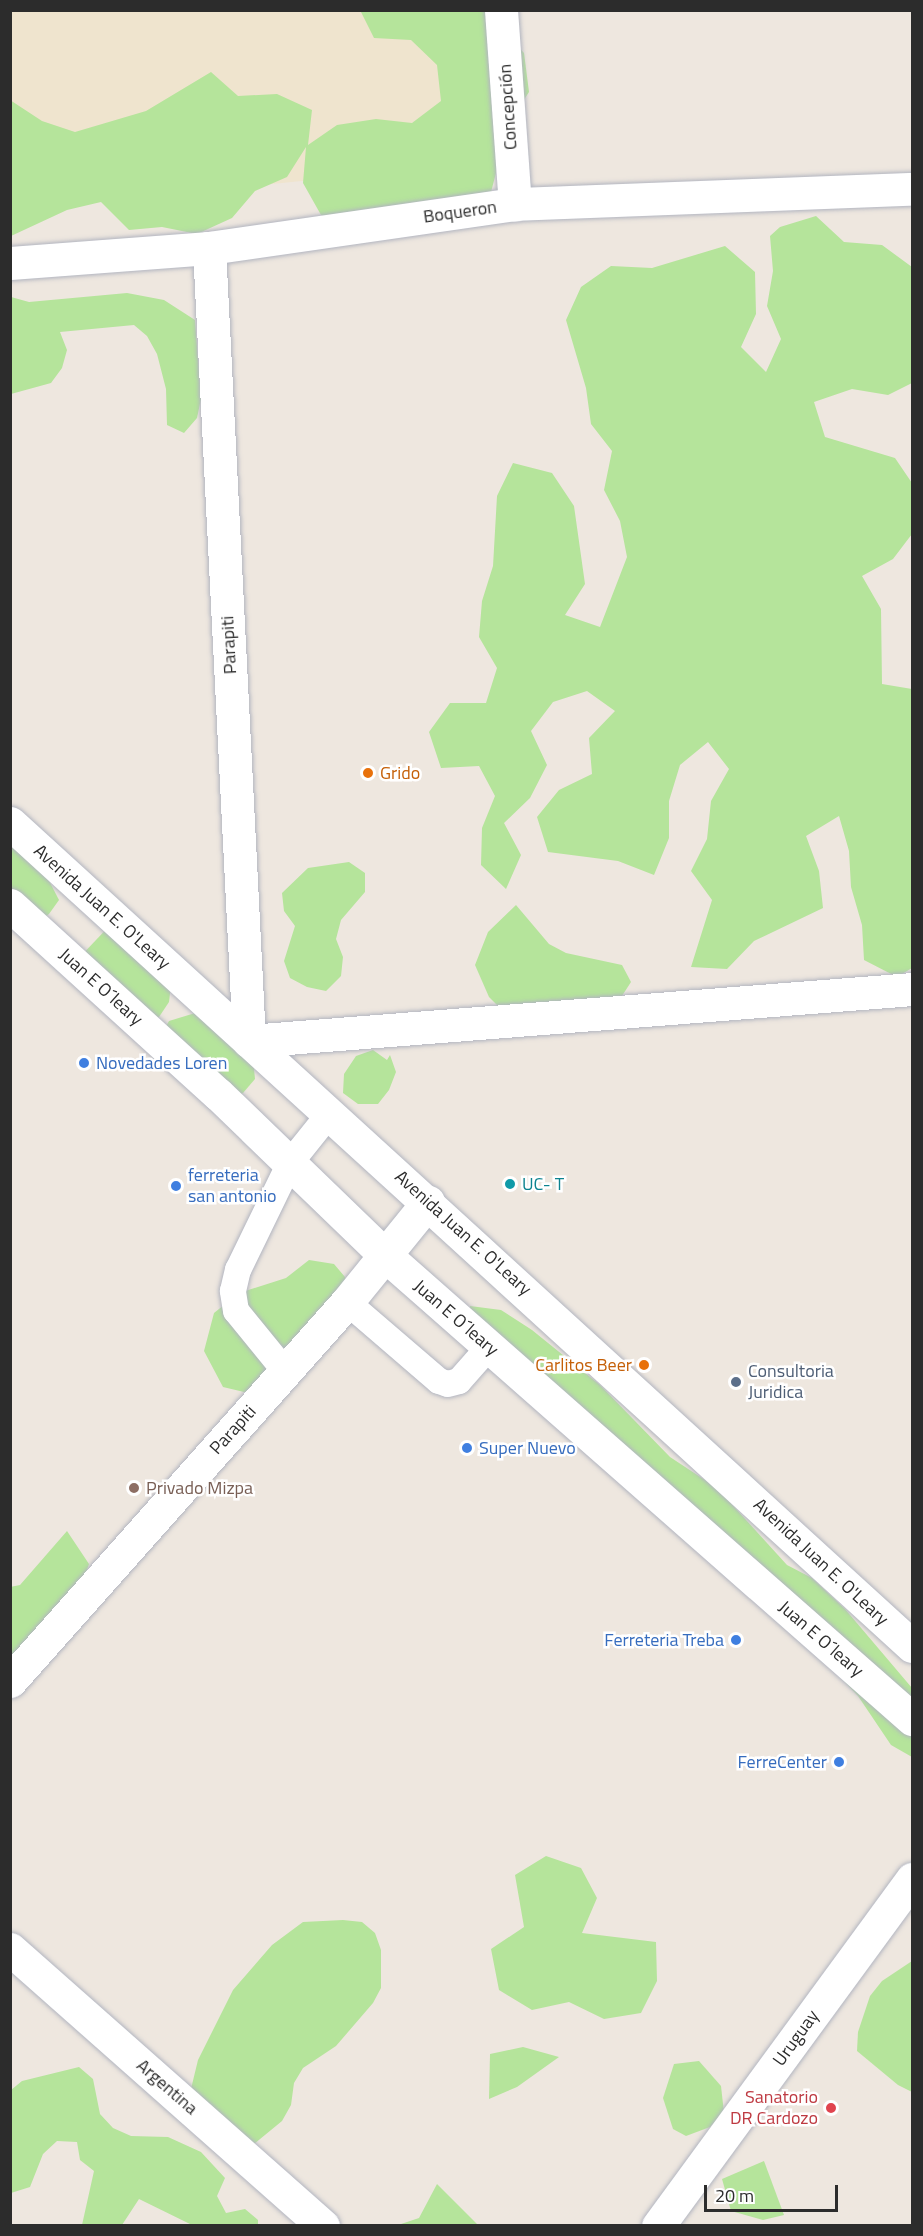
<!DOCTYPE html>
<meta charset="utf-8">
<style>
body{margin:0}
#map{position:relative;width:923px;height:2236px;overflow:hidden;background:#eee7df;font-family:"Titillium Web",sans-serif}
div>[style]{position:absolute}
[style*='--x']{left:calc(var(--x)*1px);top:calc(var(--y)*1px);width:calc(var(--w)*1px);rotate:calc(var(--a)*1deg)}
.education>*{inset:0;background:#efe4ce}
.green>*{inset:0;background:#b5e49b}
.roads{filter:drop-shadow(0 0 2px #b2b5c0) drop-shadow(0 0 2px #b2b5c0)}
.lane>*{height:26px;margin:-13px;padding:0 13px;transform-origin:13px;border-radius:13px;background:#fff}
.street>*{height:33px;margin:-16.5px;padding:0 16.5px;transform-origin:16.5px;border-radius:16.5px;background:#fff}
.secondary>*{height:33px;margin:-16.5px;padding:0 16.5px;transform-origin:16.5px;border-radius:16.5px;background:#fff}
.dots>*{width:16px;height:16px;translate:-50% -50%;box-sizing:border-box;border:3px solid #fff;border-radius:50%}
span{translate:-50% -50%;white-space:nowrap;text-align:center;line-height:1.15;-webkit-text-stroke:5px #fff;paint-order:stroke}
.street-label{font-size:18px;color:#2c2c2c}
.food-label{font-size:18px;color:#c56008}
.left{translate:0 -50%;text-align:left}
.right{translate:-100% -50%;text-align:right}
.shop-label{font-size:18px;color:#366cbe}
.culture-label{font-size:18px;color:#0d838f}
.service-label{font-size:18px;color:#4e5e75}
.education-label{font-size:18px;color:#785e54}
.health-label{font-size:18px;color:#be3a42}
.frame{position:absolute;inset:0;border:12px solid #2c2c2c;pointer-events:none}
.scale{position:absolute;left:704px;top:2185px;width:134px;height:27px;box-sizing:border-box;border:3px solid #2c2c2c;border-top:0;padding-left:8px;font-size:18px;line-height:21px;white-space:nowrap;color:#2c2c2c;-webkit-text-stroke:4px #fff;paint-order:stroke}
</style>
<div id="map">
<div class="education">
<i style="clip-path:polygon(11px 11px,436px 11px,453px 166px,11px 210px)"></i>
</div>
<div class="green">
<i style="clip-path:polygon(360px 10px,499px 11px,499px 26px,524px 53px,529px 92px,509px 123px,490px 196px,354px 232px,321px 215px,303px 183px,306px 147px,287px 177px,255px 191px,232px 218px,197px 234px,162px 227px,129px 230px,101px 202px,67px 210px,11px 236px,10px 100px,42px 121px,75px 132px,146px 111px,211px 72px,238px 96px,277px 94px,312px 110px,308px 145px,337px 125px,376px 119px,412px 123px,441px 101px,437px 65px,411px 40px,374px 38px)"></i>
<i style="clip-path:polygon(816px 216px,844px 242px,882px 245px,912px 267px,912px 383px,888px 395px,852px 389px,814px 402px,825px 437px,895px 458px,912px 483px,912px 534px,893px 559px,862px 576px,881px 609px,882px 684px,912px 689px,912px 968px,897px 977px,864px 960px,862px 925px,851px 887px,849px 851px,839px 816px,806px 836px,819px 871px,823px 908px,754px 941px,727px 969px,691px 967px,712px 900px,691px 871px,707px 839px,711px 801px,729px 769px,708px 742px,680px 765px,669px 801px,669px 838px,654px 875px,618px 861px,548px 852px,537px 817px,559px 790px,592px 774px,589px 738px,615px 711px,587px 691px,553px 702px,531px 731px,547px 765px,530px 798px,504px 823px,521px 855px,506px 889px,481px 865px,482px 828px,495px 796px,479px 766px,441px 768px,429px 732px,450px 703px,486px 703px,497px 668px,479px 637px,482px 601px,493px 566px,497px 496px,513px 463px,552px 473px,574px 506px,585px 584px,565px 615px,600px 627px,627px 557px,620px 521px,604px 490px,612px 451px,591px 424px,586px 388px,566px 320px,581px 287px,611px 266px,652px 268px,725px 246px,755px 272px,756px 314px,741px 347px,766px 372px,781px 339px,767px 306px,773px 271px,770px 236px,780px 227px)"></i>
<i style="clip-path:polygon(127px 293px,164px 300px,195px 320px,201px 399px,197px 418px,184px 433px,167px 425px,166px 389px,157px 354px,147px 336px,134px 325px,60px 332px,67px 350px,62px 368px,51px 383px,11px 394px,11px 297px,29px 302px)"></i>
<i style="clip-path:polygon(11px 807px,59px 900px,49px 914px,35px 924px,11px 922px)"></i>
<i style="clip-path:polygon(349px 862px,365px 873px,365px 892px,341px 920px,336px 939px,343px 957px,341px 976px,326px 991px,307px 987px,290px 978px,284px 961px,295px 926px,284px 911px,282px 893px,308px 868px)"></i>
<i style="clip-path:polygon(516px 905px,549px 944px,566px 953px,622px 965px,631px 982px,620px 999px,505px 1013px,489px 997px,475px 965px,488px 932px)"></i>
<i style="clip-path:polygon(115px 920px,171px 985px,169px 1002px,159px 1017px,144px 1028px,77px 960px)"></i>
<i style="clip-path:polygon(205px 1010px,253px 1059px,255px 1079px,243px 1093px,226px 1101px,160px 1037px,169px 1021px)"></i>
<i style="clip-path:polygon(373px 1050px,387px 1060px,390px 1055px,396px 1072px,389px 1090px,378px 1104px,358px 1104px,343px 1093px,344px 1074px,356px 1056px)"></i>
<i style="clip-path:polygon(309px 1260px,334px 1264px,345px 1277px,352px 1298px,269px 1390px,244px 1392px,223px 1387px,204px 1351px,214px 1313px,239px 1293px,286px 1278px)"></i>
<i style="clip-path:polygon(470px 1306px,501px 1310px,532px 1330px,600px 1385px,670px 1457px,717px 1488px,787px 1565px,812px 1578px,845px 1609px,912px 1688px,912px 1757px,891px 1745px,858px 1696px,817px 1653px,471px 1331px)"></i>
<i style="clip-path:polygon(67px 1531px,89px 1564px,77px 1599px,38px 1657px,11px 1654px,10px 1587px,20px 1585px)"></i>
<i style="clip-path:polygon(546px 1856px,581px 1868px,597px 1898px,582px 1933px,656px 1942px,657px 1981px,641px 2013px,604px 2019px,569px 2002px,532px 2010px,499px 1990px,491px 1949px,524px 1927px,515px 1875px)"></i>
<i style="clip-path:polygon(343px 1920px,362px 1922px,375px 1933px,381px 1950px,381px 1988px,373px 2003px,336px 2046px,303px 2068px,294px 2083px,291px 2105px,282px 2121px,254px 2144px,189px 2097px,198px 2060px,233px 1990px,272px 1945px,303px 1922px)"></i>
<i style="clip-path:polygon(912px 1961px,912px 2092px,898px 2085px,857px 2051px,858px 2032px,870px 1996px,882px 1981px)"></i>
<i style="clip-path:polygon(523px 2047px,559px 2057px,517px 2087px,489px 2099px,490px 2054px)"></i>
<i style="clip-path:polygon(699px 2061px,721px 2086px,724px 2113px,710px 2127px,686px 2136px,673px 2129px,663px 2098px,674px 2064px)"></i>
<i style="clip-path:polygon(79px 2067px,93px 2079px,100px 2114px,113px 2128px,131px 2136px,168px 2137px,201px 2152px,225px 2178px,217px 2196px,226px 2213px,245px 2209px,258px 2220px,258px 2225px,192px 2225px,139px 2199px,122px 2225px,82px 2225px,94px 2171px,80px 2160px,77px 2142px,57px 2141px,43px 2154px,30px 2187px,11px 2193px,11px 2090px,22px 2081px)"></i>
<i style="clip-path:polygon(764px 2161px,784px 2215px,763px 2220px,731px 2211px,722px 2179px)"></i>
<i style="clip-path:polygon(437px 2184px,478px 2225px,398px 2225px,419px 2218px)"></i>
</div>
<div class="roads">
<div class="lane">
<i style="--x:347;--y:1302;--w:121;--a:40.7"></i>
<i style="--x:439;--y:1381;--w:9;--a:18"></i>
<i style="--x:448;--y:1384;--w:11;--a:-15"></i>
<i style="--x:459;--y:1381;--w:45;--a:-48.6"></i>
<i style="--x:285;--y:1371;--w:77;--a:-129.2"></i>
<i style="--x:236;--y:1311;--w:20;--a:-99"></i>
<i style="--x:233;--y:1291;--w:22;--a:-77"></i>
<i style="--x:238;--y:1270;--w:119;--a:-64.1"></i>
<i style="--x:290;--y:1163;--w:64;--a:-51.3"></i>
</div>
<div class="street">
<i style="--x:501;--y:10;--w:195;--a:85.9"></i>
<i style="--x:209;--y:248;--w:794;--a:87.11"></i>
<i style="--x:249;--y:1041;--w:665;--a:-4.48"></i>
<i style="--x:10;--y:263;--w:200;--a:-4.3"></i>
<i style="--x:209;--y:248;--w:309;--a:-8.2"></i>
<i style="--x:515;--y:204;--w:397;--a:-2.2"></i>
<i style="--x:10;--y:1681;--w:507;--a:-48.36"></i>
<i style="--x:347;--y:1302;--w:129;--a:-51"></i>
<i style="--x:10;--y:1949;--w:418;--a:41.5"></i>
<i style="--x:658;--y:2226;--w:430;--a:-53.8"></i>
</div>
<div class="secondary">
<i style="--x:10;--y:823;--w:1221;--a:42.38"></i>
<i style="--x:10;--y:905;--w:281;--a:42.3"></i>
<i style="--x:218;--y:1094;--w:233;--a:44"></i>
<i style="--x:386;--y:1256;--w:701;--a:41.36"></i>
</div>
</div>
<div class="dots">
<i style="left:368px;top:773px;background:#e8710a"></i>
<i style="left:84px;top:1063px;background:#3f7fe0"></i>
<i style="left:510px;top:1184px;background:#0f9aa8"></i>
<i style="left:176px;top:1186px;background:#3f7fe0"></i>
<i style="left:644px;top:1365px;background:#e8710a"></i>
<i style="left:736px;top:1382px;background:#5c6f8a"></i>
<i style="left:467px;top:1448px;background:#3f7fe0"></i>
<i style="left:134px;top:1488px;background:#8d6e63"></i>
<i style="left:736px;top:1640px;background:#3f7fe0"></i>
<i style="left:839px;top:1762px;background:#3f7fe0"></i>
<i style="left:831px;top:2108px;background:#e0444e"></i>
</div>
<div class="street-label">
<span style="left:508px;top:107px;rotate:-94deg">Concepción</span>
<span style="left:460px;top:212px;rotate:-8deg">Boqueron</span>
<span style="left:229px;top:645px;rotate:-93deg">Parapiti</span>
<span style="left:102px;top:907px;rotate:42deg">Avenida Juan E. O'Leary</span>
<span style="left:101px;top:987px;rotate:42deg">Juan E O´leary</span>
<span style="left:463px;top:1233px;rotate:42deg">Avenida Juan E. O'Leary</span>
<span style="left:456px;top:1318px;rotate:41deg">Juan E O´leary</span>
<span style="left:233px;top:1430px;rotate:-48deg">Parapiti</span>
<span style="left:821px;top:1562px;rotate:43deg">Avenida Juan E. O'Leary</span>
<span style="left:821px;top:1639px;rotate:41deg">Juan E O´leary</span>
<span style="left:796px;top:2038px;rotate:-54deg">Uruguay</span>
<span style="left:167px;top:2087px;rotate:41deg">Argentina</span>
</div>
<div class="food-label">
<span class="left" style="left:380px;top:773px">Grido</span>
<span class="right" style="left:632px;top:1365px">Carlitos Beer</span>
</div>
<div class="shop-label">
<span class="left" style="left:96px;top:1063px">Novedades Loren</span>
<span class="left" style="left:188px;top:1186px">ferreteria<br>san antonio</span>
<span class="left" style="left:479px;top:1448px">Super Nuevo</span>
<span class="right" style="left:724px;top:1640px">Ferreteria Treba</span>
<span class="right" style="left:827px;top:1762px">FerreCenter</span>
</div>
<div class="culture-label">
<span class="left" style="left:522px;top:1184px">UC- T</span>
</div>
<div class="service-label">
<span class="left" style="left:748px;top:1382px">Consultoria<br>Juridica</span>
</div>
<div class="education-label">
<span class="left" style="left:146px;top:1488px">Privado Mizpa</span>
</div>
<div class="health-label">
<span class="right" style="left:818px;top:2108px">Sanatorio<br>DR Cardozo</span>
</div>
<div class="frame"></div>
<div class="scale">20 m</div>
</div>
